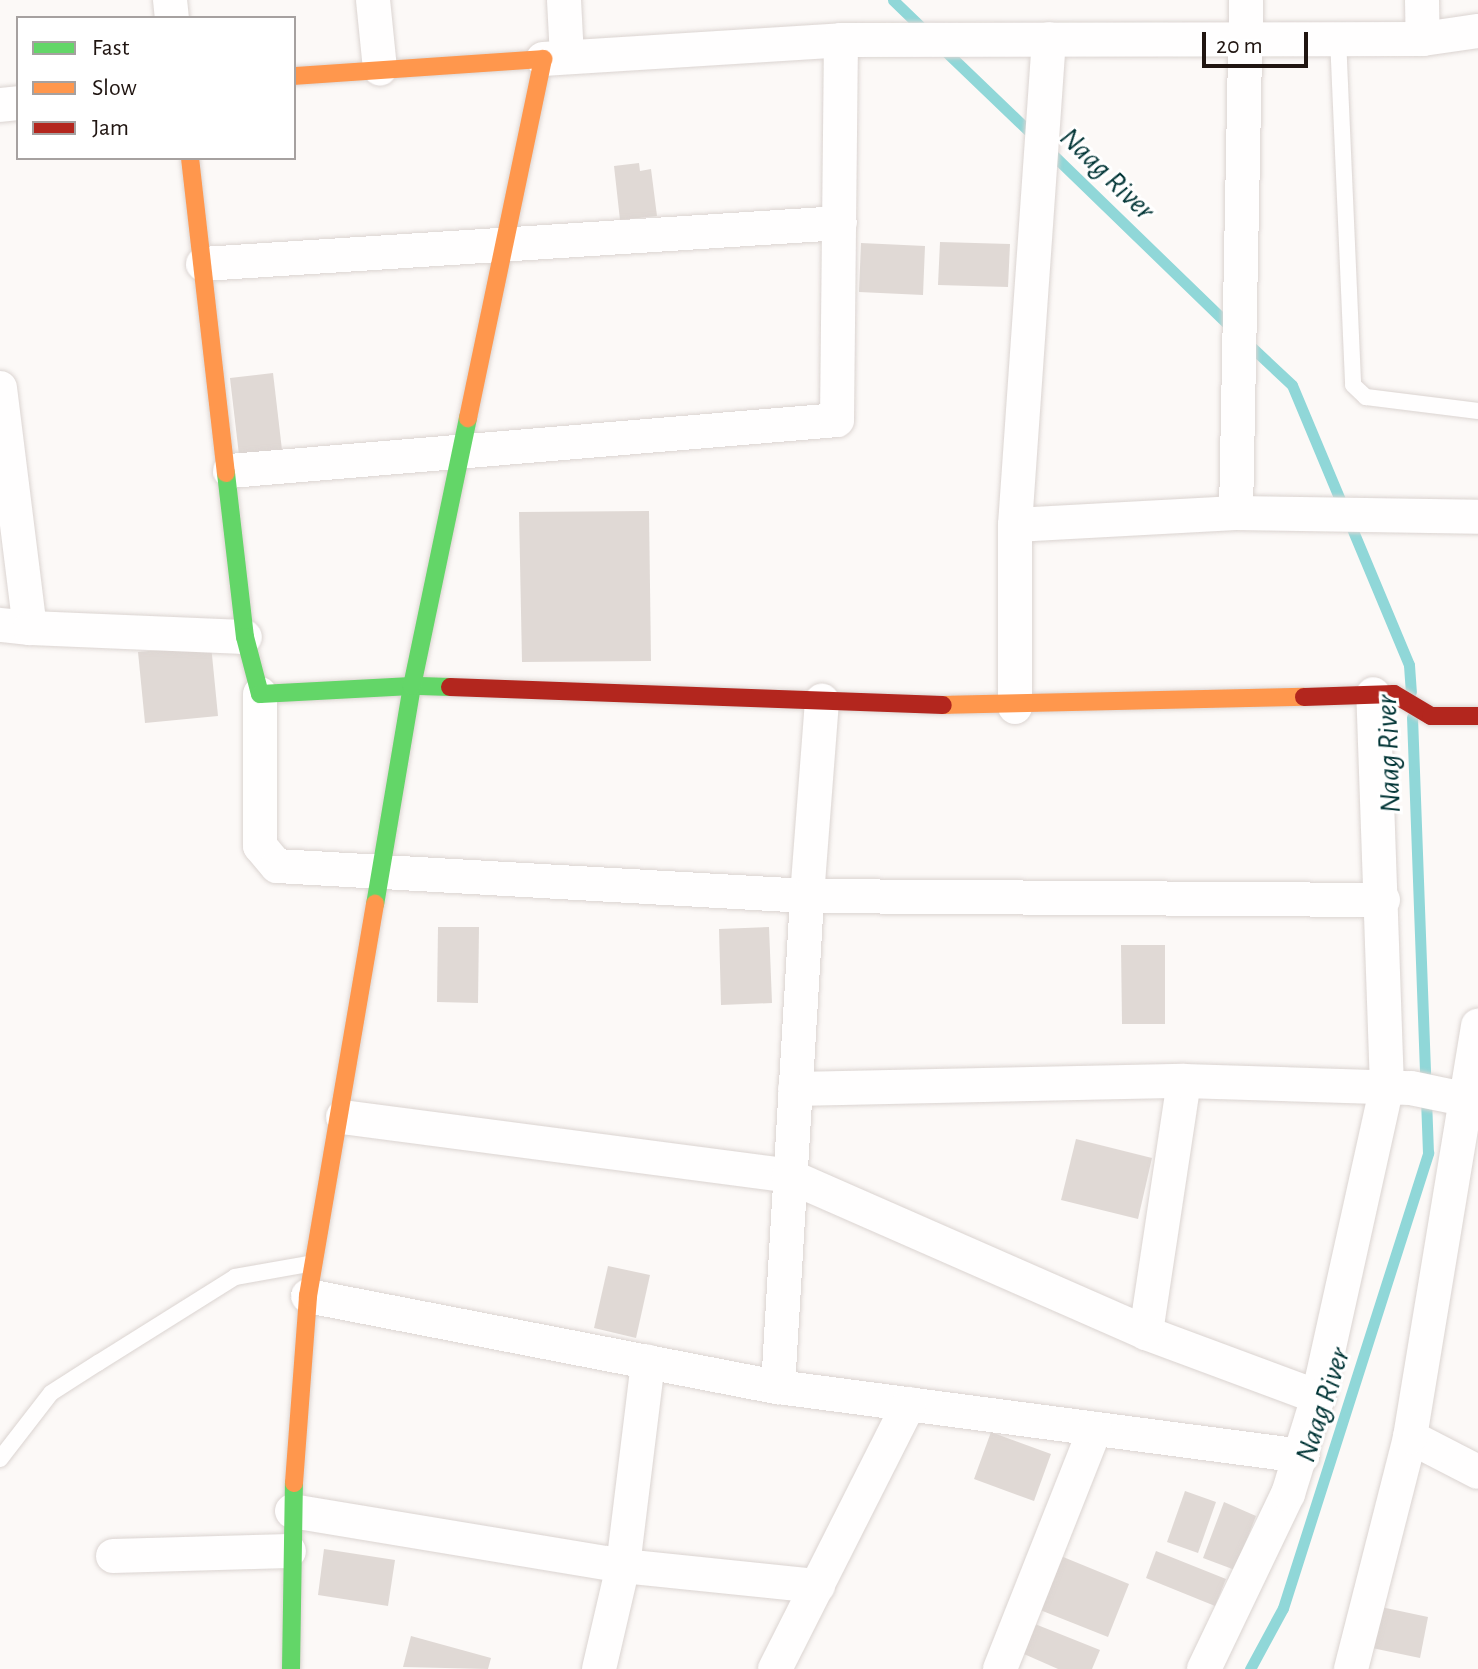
<!DOCTYPE html>
<style>
body{margin:0}
#map{position:relative;width:1478px;height:1669px;overflow:hidden;background:#fcf9f7;font-family:"Alegreya Sans",sans-serif}
div>[style]{position:absolute}
[style*='--x']{left:calc(var(--x)*1px);top:calc(var(--y)*1px);width:calc(var(--w)*1px);rotate:calc(var(--a)*1deg)}
.stream>*{height:11px;margin:-5.5px;padding:0 5.5px;transform-origin:5.5px;border-radius:5.5px;background:#90d7d8}
.building>*{inset:0;background:#e0d9d5}
.roads{filter:drop-shadow(0 0 2px #dbd4d1) drop-shadow(0 0 2px #dbd4d1)}
.lane>*{height:16px;margin:-8px;padding:0 8px;transform-origin:8px;border-radius:8px;background:#fffefe}
.street>*{height:34px;margin:-17px;padding:0 17px;transform-origin:17px;border-radius:17px;background:#fffefe}
.fast>*{height:18px;margin:-9px;padding:0 9px;transform-origin:9px;border-radius:9px;background:#63d668}
.slow>*{height:18px;margin:-9px;padding:0 9px;transform-origin:9px;border-radius:9px;background:#ff974d}
.jam>*{height:18px;margin:-9px;padding:0 9px;transform-origin:9px;border-radius:9px;background:#b3261e}
span{translate:-50% -50%;white-space:nowrap;text-align:center;line-height:1.15;-webkit-text-stroke:6px #fff;paint-order:stroke}
.water-label{font-size:30px;color:#003435;font-style:italic}
.legend{position:absolute;left:16px;top:16px;width:280px;height:144px;box-sizing:border-box;background:#fff;border:2px solid #a6a1a0;margin:0;padding:10px 14px;list-style:none;font-size:24px;color:#201511}
.legend li{display:flex;align-items:center;gap:16px;height:40px}
.legend b{width:40px;border:2px solid #a6a1a0}
.scale{position:absolute;left:1202px;top:32px;width:106px;height:36px;box-sizing:border-box;border:4px solid #201511;border-top:0;padding-left:10px;font-size:24px;line-height:28px;white-space:nowrap;color:#201511;-webkit-text-stroke:6px #fff;paint-order:stroke}
</style>
<div id="map">
<div class="stream">
<i style="--x:893;--y:0;--w:45;--a:44.1"></i>
<i style="--x:940;--y:46;--w:132;--a:43.8"></i>
<i style="--x:1047;--y:149;--w:259;--a:44.1"></i>
<i style="--x:1245;--y:341;--w:64;--a:43.1"></i>
<i style="--x:1292;--y:385;--w:303;--a:67.3"></i>
<i style="--x:1409;--y:665;--w:27;--a:86"></i>
<i style="--x:1250;--y:1669;--w:69;--a:-61.6"></i>
<i style="--x:1283;--y:1608;--w:478;--a:-72.3"></i>
<i style="--x:1428;--y:1153;--w:436;--a:-92.1"></i>
</div>
<div class="building">
<i style="clip-path:polygon(639px 163px,640px 171px,651px 169px,657px 216px,620px 220px,614px 166px)"></i>
<i style="clip-path:polygon(940px 242px,1010px 244px,1008px 287px,938px 285px)"></i>
<i style="clip-path:polygon(861px 243px,925px 246px,923px 295px,859px 292px)"></i>
<i style="clip-path:polygon(273px 373px,282px 450px,239px 455px,230px 378px)"></i>
<i style="clip-path:polygon(649px 511px,651px 661px,522px 662px,519px 512px)"></i>
<i style="clip-path:polygon(211px 645px,218px 716px,145px 723px,138px 652px)"></i>
<i style="clip-path:polygon(438px 927px,479px 927px,478px 1003px,437px 1002px)"></i>
<i style="clip-path:polygon(769px 927px,772px 1003px,721px 1005px,719px 929px)"></i>
<i style="clip-path:polygon(1121px 945px,1165px 945px,1165px 1024px,1122px 1024px)"></i>
<i style="clip-path:polygon(1076px 1139px,1152px 1158px,1138px 1219px,1061px 1200px)"></i>
<i style="clip-path:polygon(608px 1266px,650px 1275px,636px 1338px,594px 1328px)"></i>
<i style="clip-path:polygon(991px 1432px,1051px 1454px,1034px 1501px,974px 1479px)"></i>
<i style="clip-path:polygon(1185px 1491px,1216px 1502px,1198px 1553px,1167px 1542px)"></i>
<i style="clip-path:polygon(1224px 1502px,1256px 1516px,1235px 1570px,1203px 1558px)"></i>
<i style="clip-path:polygon(324px 1549px,395px 1560px,388px 1606px,318px 1595px)"></i>
<i style="clip-path:polygon(1156px 1551px,1226px 1579px,1215px 1606px,1146px 1578px)"></i>
<i style="clip-path:polygon(1051px 1552px,1129px 1584px,1108px 1637px,1030px 1606px)"></i>
<i style="clip-path:polygon(1381px 1607px,1428px 1617px,1420px 1658px,1372px 1648px)"></i>
<i style="clip-path:polygon(1025px 1620px,1100px 1650px,1092px 1669px,1058px 1669px,1015px 1650px)"></i>
<i style="clip-path:polygon(411px 1636px,491px 1658px,488px 1669px,403px 1667px)"></i>
</div>
<div class="roads">
<div class="lane">
<i style="--x:1338;--y:38;--w:347;--a:87.5"></i>
<i style="--x:1353;--y:385;--w:18;--a:43"></i>
<i style="--x:1366;--y:397;--w:113;--a:7.1"></i>
<i style="--x:0;--y:1459;--w:83;--a:-52.3"></i>
<i style="--x:51;--y:1393;--w:56;--a:-32.6"></i>
<i style="--x:98;--y:1363;--w:162;--a:-32.1"></i>
<i style="--x:235;--y:1277;--w:75;--a:-10"></i>
</div>
<div class="street">
<i style="--x:170;--y:0;--w:18;--a:84"></i>
<i style="--x:373;--y:0;--w:69;--a:84.2"></i>
<i style="--x:564;--y:0;--w:57;--a:87"></i>
<i style="--x:1422;--y:0;--w:39;--a:89"></i>
<i style="--x:543;--y:59;--w:299;--a:-3.6"></i>
<i style="--x:841;--y:40;--w:582;--a:-0.1"></i>
<i style="--x:1423;--y:39;--w:56;--a:-8.3"></i>
<i style="--x:0;--y:105;--w:18;--a:-6"></i>
<i style="--x:203;--y:264;--w:638;--a:-3.68"></i>
<i style="--x:0;--y:388;--w:242;--a:82.9"></i>
<i style="--x:30;--y:628;--w:30;--a:-174"></i>
<i style="--x:230;--y:471;--w:609;--a:-4.8"></i>
<i style="--x:837;--y:420;--w:380;--a:-89.4"></i>
<i style="--x:1236;--y:513;--w:513;--a:-88.88"></i>
<i style="--x:1015;--y:525;--w:221;--a:-3.1"></i>
<i style="--x:1236;--y:513;--w:242;--a:0.9"></i>
<i style="--x:30;--y:628;--w:215;--a:2.4"></i>
<i style="--x:260;--y:694;--w:152;--a:90"></i>
<i style="--x:260;--y:846;--w:26;--a:50"></i>
<i style="--x:277;--y:866;--w:531;--a:3.24"></i>
<i style="--x:807;--y:896;--w:196;--a:-85.6"></i>
<i style="--x:1015;--y:707;--w:182;--a:-90"></i>
<i style="--x:1015;--y:525;--w:487;--a:-86"></i>
<i style="--x:1184;--y:1081;--w:255;--a:98.6"></i>
<i style="--x:1146;--y:1333;--w:184;--a:20.4"></i>
<i style="--x:1318;--y:1397;--w:318;--a:-77.5"></i>
<i style="--x:1387;--y:1087;--w:393;--a:-92"></i>
<i style="--x:795;--y:1089;--w:389;--a:-1.2"></i>
<i style="--x:1184;--y:1081;--w:227;--a:1.8"></i>
<i style="--x:1411;--y:1088;--w:68;--a:11.8"></i>
<i style="--x:343;--y:1117;--w:450;--a:7.5"></i>
<i style="--x:789;--y:1176;--w:390;--a:23.7"></i>
<i style="--x:308;--y:1296;--w:479;--a:11"></i>
<i style="--x:778;--y:1387;--w:529;--a:7.5"></i>
<i style="--x:778;--y:1387;--w:492;--a:-86.6"></i>
<i style="--x:807;--y:896;--w:576;--a:0.4"></i>
<i style="--x:1410;--y:1437;--w:76;--a:27.2"></i>
<i style="--x:292;--y:1511;--w:336;--a:9.4"></i>
<i style="--x:623;--y:1566;--w:196;--a:5.9"></i>
<i style="--x:113;--y:1556;--w:176;--a:-1.6"></i>
<i style="--x:599;--y:1669;--w:106;--a:-76.9"></i>
<i style="--x:623;--y:1566;--w:206;--a:-83"></i>
<i style="--x:775;--y:1669;--w:297;--a:-63.2"></i>
<i style="--x:1000;--y:1669;--w:258;--a:-68.4"></i>
<i style="--x:1204;--y:1669;--w:194;--a:-64.4"></i>
<i style="--x:1288;--y:1494;--w:102;--a:-72.8"></i>
<i style="--x:1351;--y:1669;--w:239;--a:-75.7"></i>
<i style="--x:1410;--y:1437;--w:417;--a:-80.6"></i>
</div>
<div class="fast">
<i style="--x:226;--y:473;--w:165;--a:83.4"></i>
<i style="--x:245;--y:637;--w:59;--a:75.3"></i>
<i style="--x:260;--y:694;--w:152;--a:-3"></i>
<i style="--x:412;--y:686;--w:221;--a:99.6"></i>
<i style="--x:450;--y:687;--w:38;--a:-178"></i>
<i style="--x:412;--y:686;--w:274;--a:-78.2"></i>
<i style="--x:291;--y:1669;--w:186;--a:-89.1"></i>
</div>
<div class="slow">
<i style="--x:294;--y:76;--w:250;--a:-3.9"></i>
<i style="--x:543;--y:59;--w:367;--a:101.8"></i>
<i style="--x:190;--y:158;--w:317;--a:83.5"></i>
<i style="--x:943;--y:705;--w:361;--a:-1.3"></i>
<i style="--x:294;--y:1483;--w:188;--a:-85.7"></i>
<i style="--x:308;--y:1296;--w:398;--a:-80.3"></i>
</div>
<div class="jam">
<i style="--x:450;--y:687;--w:493;--a:2.1"></i>
<i style="--x:1304;--y:697;--w:90;--a:-1.9"></i>
<i style="--x:1394;--y:694;--w:43;--a:30.7"></i>
<i style="--x:1431;--y:716;--w:47;--a:0"></i>
</div>
</div>
<div class="water-label">
<span style="left:1107px;top:174px;rotate:44deg">Naag River</span>
<span style="left:1389px;top:754px;rotate:-92deg">Naag River</span>
<span style="left:1323px;top:1405px;rotate:-72deg">Naag River</span>
</div>
<ul class="legend">
<li><b style="height:10px;background:#63d668"></b>Fast</li>
<li><b style="height:10px;background:#ff974d"></b>Slow</li>
<li><b style="height:10px;background:#b3261e"></b>Jam</li>
</ul>
<div class="scale">20 m</div>
</div>
